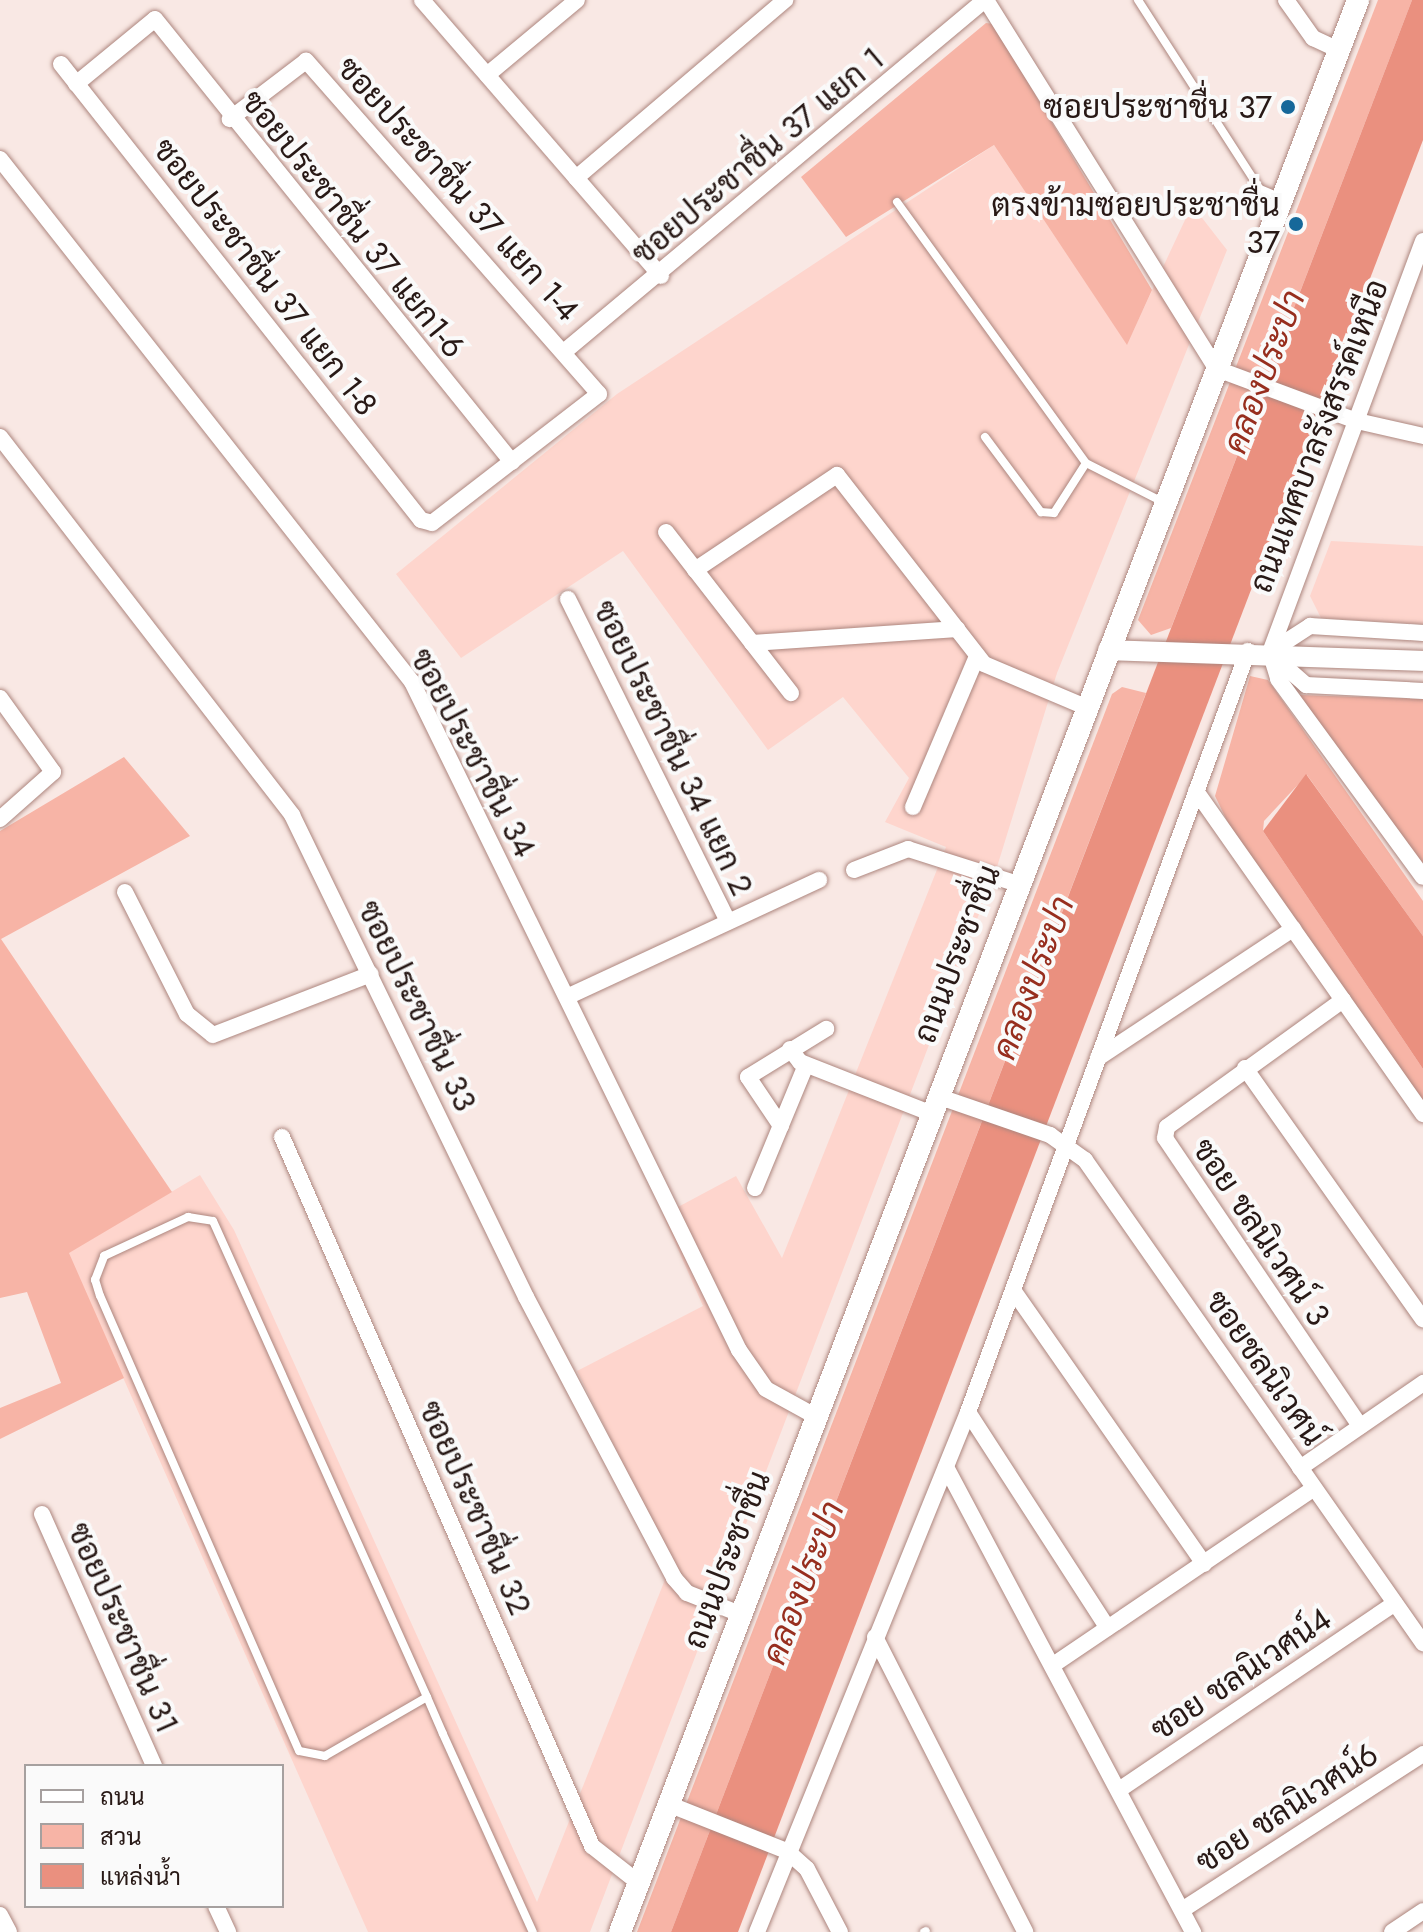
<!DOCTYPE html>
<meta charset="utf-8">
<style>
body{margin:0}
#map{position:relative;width:1423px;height:1932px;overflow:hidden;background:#f9e8e4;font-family:Jost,Sarabun,sans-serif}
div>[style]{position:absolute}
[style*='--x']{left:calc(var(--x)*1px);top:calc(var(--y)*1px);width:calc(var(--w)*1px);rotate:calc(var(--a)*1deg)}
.built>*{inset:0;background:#fed5cd}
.green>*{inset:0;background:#f7b4a6}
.water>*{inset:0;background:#ea907f}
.roads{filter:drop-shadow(0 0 2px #ad867e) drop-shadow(0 0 2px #ad867e)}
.service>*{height:8px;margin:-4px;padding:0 4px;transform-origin:4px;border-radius:4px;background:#fff}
.minor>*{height:16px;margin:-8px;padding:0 8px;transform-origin:8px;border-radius:8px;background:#fff}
.tertiary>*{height:20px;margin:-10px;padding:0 10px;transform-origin:10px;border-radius:10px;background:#fff}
.secondary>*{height:22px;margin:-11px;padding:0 11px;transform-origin:11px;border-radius:11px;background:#fff}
.dots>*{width:22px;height:22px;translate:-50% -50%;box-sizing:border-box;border:4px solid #fafafa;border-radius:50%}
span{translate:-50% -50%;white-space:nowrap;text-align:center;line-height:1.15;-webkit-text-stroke:8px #fafafa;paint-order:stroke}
.poi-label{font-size:32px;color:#281916}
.right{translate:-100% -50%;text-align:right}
.street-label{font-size:32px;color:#281916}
.water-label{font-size:34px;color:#972e1e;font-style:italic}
.legend{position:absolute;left:24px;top:1764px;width:260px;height:144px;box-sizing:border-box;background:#fafafa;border:2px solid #a6a09f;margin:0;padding:10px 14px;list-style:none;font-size:24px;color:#281916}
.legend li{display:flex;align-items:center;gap:16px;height:40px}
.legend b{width:40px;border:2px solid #a6a09f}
</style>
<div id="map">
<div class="built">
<i style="clip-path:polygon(994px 145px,1127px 344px,1192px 205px,1227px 250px,1057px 673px,997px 867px,590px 1932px,368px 1932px,68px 1253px,200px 1175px,234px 1230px,537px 1902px,672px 1562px,577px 1371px,703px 1306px,663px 1215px,736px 1176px,782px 1258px,946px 847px,885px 822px,909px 778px,843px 697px,768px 750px,623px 551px,461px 658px,396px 574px,617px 394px)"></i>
<i style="clip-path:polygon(1331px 541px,1423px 546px,1423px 624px,1321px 618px,1310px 596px)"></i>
</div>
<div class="green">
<i style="clip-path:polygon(1378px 0,1412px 0,1171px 628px,1151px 635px,1138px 620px)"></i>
<i style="clip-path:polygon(986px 23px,993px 24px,1152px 290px,1127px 345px,994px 145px,846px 237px,801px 177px)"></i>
<i style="clip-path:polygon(1250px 676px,1268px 680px,1423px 901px,1423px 936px,1307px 775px,1264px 821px,1263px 831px,1423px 1069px,1423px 1106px,1235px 837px,1215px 796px)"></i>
<i style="clip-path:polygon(1122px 687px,1146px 693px,671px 1932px,637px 1932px,1112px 694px)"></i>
<i style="clip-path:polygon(1299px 695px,1423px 699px,1423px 868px)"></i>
<i style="clip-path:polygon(124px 757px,190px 836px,1px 939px,172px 1192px,69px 1253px,124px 1378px,0 1439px,0 1408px,61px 1383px,27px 1292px,0 1298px,0 831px)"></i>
</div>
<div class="water">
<i style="clip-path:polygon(1412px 0,1423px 0,1423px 140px,738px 1932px,671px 1932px)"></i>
<i style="clip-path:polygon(1306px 774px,1423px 936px,1423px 1069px,1263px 831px)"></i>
</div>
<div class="roads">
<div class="service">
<i style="--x:1138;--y:0;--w:225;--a:57.2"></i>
<i style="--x:1260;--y:189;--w:23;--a:23"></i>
<i style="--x:897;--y:202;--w:322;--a:54.1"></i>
<i style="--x:1086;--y:463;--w:89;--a:26.9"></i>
<i style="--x:985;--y:437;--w:94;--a:53.3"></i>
<i style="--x:1041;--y:512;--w:13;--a:4"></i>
<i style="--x:1054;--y:513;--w:59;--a:-57.4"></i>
<i style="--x:427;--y:1697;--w:118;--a:150"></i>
<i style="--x:325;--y:1756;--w:26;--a:-169"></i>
<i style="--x:299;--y:1751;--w:497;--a:-113.6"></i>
<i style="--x:100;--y:1296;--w:17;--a:-107"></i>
<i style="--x:95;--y:1280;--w:26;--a:-69"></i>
<i style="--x:104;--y:1256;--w:93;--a:-24.9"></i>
<i style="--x:188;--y:1217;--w:25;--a:9"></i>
<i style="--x:213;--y:1221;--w:522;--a:65.79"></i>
<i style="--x:427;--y:1697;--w:40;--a:66.6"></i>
<i style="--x:443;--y:1734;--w:217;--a:65.6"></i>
<i style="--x:924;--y:1932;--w:2;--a:-27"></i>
</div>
<div class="minor">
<i style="--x:422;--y:0;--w:365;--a:49.1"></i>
<i style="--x:986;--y:0;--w:435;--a:58"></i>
<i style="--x:1217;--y:369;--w:149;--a:20.4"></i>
<i style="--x:1357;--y:421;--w:68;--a:12.8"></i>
<i style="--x:1286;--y:0;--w:47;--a:54.6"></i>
<i style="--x:1313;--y:38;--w:29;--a:25"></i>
<i style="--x:61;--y:64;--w:581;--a:51.71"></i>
<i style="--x:421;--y:520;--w:11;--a:15"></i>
<i style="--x:432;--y:523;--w:211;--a:-37.7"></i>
<i style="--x:599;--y:394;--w:444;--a:-131.3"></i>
<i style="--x:306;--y:61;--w:96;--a:142.7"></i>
<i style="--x:487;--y:75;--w:117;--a:-39.8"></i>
<i style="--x:76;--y:84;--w:102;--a:-39.4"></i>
<i style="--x:155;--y:19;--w:569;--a:51.14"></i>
<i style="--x:0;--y:159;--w:666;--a:51.77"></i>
<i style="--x:412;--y:682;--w:744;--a:63.92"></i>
<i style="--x:739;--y:1350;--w:47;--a:55.3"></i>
<i style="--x:766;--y:1389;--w:56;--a:28.9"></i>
<i style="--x:576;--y:178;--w:275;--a:-40.4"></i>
<i style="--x:1423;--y:241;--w:439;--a:110.4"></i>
<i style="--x:1270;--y:652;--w:28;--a:73"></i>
<i style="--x:1278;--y:679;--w:245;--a:53.8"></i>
<i style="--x:565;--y:351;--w:547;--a:-39.89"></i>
<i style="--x:0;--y:437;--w:478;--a:52.3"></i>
<i style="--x:292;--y:815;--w:536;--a:64.1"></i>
<i style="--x:526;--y:1297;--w:318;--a:62.2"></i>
<i style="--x:674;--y:1578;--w:20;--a:49"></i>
<i style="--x:687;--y:1593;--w:57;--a:21.6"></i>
<i style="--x:666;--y:532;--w:204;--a:52.2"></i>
<i style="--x:695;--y:570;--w:171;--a:-33.8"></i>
<i style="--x:837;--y:475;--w:239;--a:52.1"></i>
<i style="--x:984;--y:664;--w:111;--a:22.9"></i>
<i style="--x:568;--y:599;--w:360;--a:63.6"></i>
<i style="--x:752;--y:643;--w:206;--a:-3.9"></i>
<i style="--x:1270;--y:652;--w:48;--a:-33"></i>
<i style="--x:1310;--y:626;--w:113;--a:3.5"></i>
<i style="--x:1274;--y:657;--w:43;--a:41.2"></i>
<i style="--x:1306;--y:685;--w:117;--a:2.9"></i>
<i style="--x:0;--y:698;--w:91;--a:54.4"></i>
<i style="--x:53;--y:772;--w:71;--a:138.4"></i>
<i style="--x:1196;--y:791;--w:395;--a:54.9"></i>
<i style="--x:913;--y:807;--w:164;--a:-67"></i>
<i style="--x:854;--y:870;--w:58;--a:-21.3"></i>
<i style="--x:908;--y:849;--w:115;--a:17.7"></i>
<i style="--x:125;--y:892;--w:137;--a:63.1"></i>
<i style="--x:187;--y:1014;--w:33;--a:39"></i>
<i style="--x:213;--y:1035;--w:169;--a:-21.1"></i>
<i style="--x:567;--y:997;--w:278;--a:-24.9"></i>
<i style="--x:1343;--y:1000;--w:217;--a:144.2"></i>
<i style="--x:1167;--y:1127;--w:11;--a:100"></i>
<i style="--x:1165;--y:1138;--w:348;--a:55.9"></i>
<i style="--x:790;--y:1049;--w:16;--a:52"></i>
<i style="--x:800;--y:1062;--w:140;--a:21.4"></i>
<i style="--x:1098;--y:1058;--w:234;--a:-33.5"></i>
<i style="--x:1245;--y:1068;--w:308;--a:54.7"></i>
<i style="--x:937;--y:1096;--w:120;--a:19"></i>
<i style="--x:1050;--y:1135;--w:43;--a:35.5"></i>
<i style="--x:1085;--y:1160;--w:590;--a:55.02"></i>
<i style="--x:781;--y:1126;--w:59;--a:-124"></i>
<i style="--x:748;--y:1077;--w:92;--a:-31.6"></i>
<i style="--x:282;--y:1137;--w:774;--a:66.38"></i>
<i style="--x:592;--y:1846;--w:60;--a:38.2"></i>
<i style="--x:755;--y:1188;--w:133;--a:-67.5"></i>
<i style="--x:1013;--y:1290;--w:334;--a:55.1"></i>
<i style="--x:968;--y:1412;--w:257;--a:57.1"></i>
<i style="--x:946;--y:1467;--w:527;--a:62.02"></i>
<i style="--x:1300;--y:1468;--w:150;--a:-34.6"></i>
<i style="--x:42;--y:1514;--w:276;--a:66"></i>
<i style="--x:875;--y:1637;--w:331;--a:63"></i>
<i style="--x:1053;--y:1665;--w:315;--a:-34.1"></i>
<i style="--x:1119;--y:1790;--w:333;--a:-34.1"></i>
<i style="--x:668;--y:1804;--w:128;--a:21.6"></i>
<i style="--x:787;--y:1851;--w:27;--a:42"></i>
<i style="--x:807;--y:1869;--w:71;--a:62.4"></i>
<i style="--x:216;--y:1906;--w:29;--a:65"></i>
<i style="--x:1182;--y:1910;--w:287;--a:-32.9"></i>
<i style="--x:0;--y:1915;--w:19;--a:62"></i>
<i style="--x:757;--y:1932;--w:561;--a:-67.91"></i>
<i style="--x:968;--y:1412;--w:811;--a:-69.8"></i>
<i style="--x:1392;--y:1932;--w:37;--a:-34"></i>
</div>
<div class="tertiary">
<i style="--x:1108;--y:650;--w:315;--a:2"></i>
</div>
<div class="secondary">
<i style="--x:620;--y:1932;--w:2068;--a:-69.09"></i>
</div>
</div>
<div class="dots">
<i style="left:1288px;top:107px;background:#16689a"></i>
<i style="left:1296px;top:224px;background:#16689a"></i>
</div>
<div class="poi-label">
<span class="right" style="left:1272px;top:107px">ซอยประชาชื่น 37</span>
<span class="right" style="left:1280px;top:224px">ตรงข้ามซอยประชาชื่น<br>37</span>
</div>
<div class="street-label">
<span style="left:758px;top:156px;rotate:-40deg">ซอยประชาชื่น 37 แยก 1</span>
<span style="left:458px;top:189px;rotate:48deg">ซอยประชาชื่น 37 แยก 1-4</span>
<span style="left:353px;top:224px;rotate:51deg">ซอยประชาชื่น 37 แยก1-6</span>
<span style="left:265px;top:277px;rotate:52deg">ซอยประชาชื่น 37 แยก 1-8</span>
<span style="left:1319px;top:436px;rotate:-69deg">ถนนเทศบาลรังสรรค์เหนือ</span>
<span style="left:673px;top:748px;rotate:64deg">ซอยประชาชื่น 34 แยก 2</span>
<span style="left:473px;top:753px;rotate:62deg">ซอยประชาชื่น 34</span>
<span style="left:957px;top:954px;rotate:-69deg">ถนนประชาชื่น</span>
<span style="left:417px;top:1006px;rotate:64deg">ซอยประชาชื่น 33</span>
<span style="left:1261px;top:1232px;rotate:56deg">ซอย ชลนิเวศน์ 3</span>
<span style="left:1265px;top:1368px;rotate:55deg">ซอยชลนิเวศน์</span>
<span style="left:475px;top:1508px;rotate:66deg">ซอยประชาชื่น 32</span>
<span style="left:727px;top:1560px;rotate:-69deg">ถนนประชาชื่น</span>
<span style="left:123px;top:1628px;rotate:66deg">ซอยประชาชื่น 31</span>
<span style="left:1241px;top:1674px;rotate:-34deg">ซอย ชลนิเวศน์4</span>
<span style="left:1287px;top:1808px;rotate:-33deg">ซอย ชลนิเวศน์6</span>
</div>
<div class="water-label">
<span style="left:1264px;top:372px;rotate:-69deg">คลองประปา</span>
<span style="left:1033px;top:978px;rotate:-69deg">คลองประปา</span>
<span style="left:803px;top:1583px;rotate:-69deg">คลองประปา</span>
</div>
<ul class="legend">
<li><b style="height:10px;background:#fff"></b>ถนน</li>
<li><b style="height:22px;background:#f7b4a6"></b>สวน</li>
<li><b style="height:22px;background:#ea907f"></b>แหล่งน้ำ</li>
</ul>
</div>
